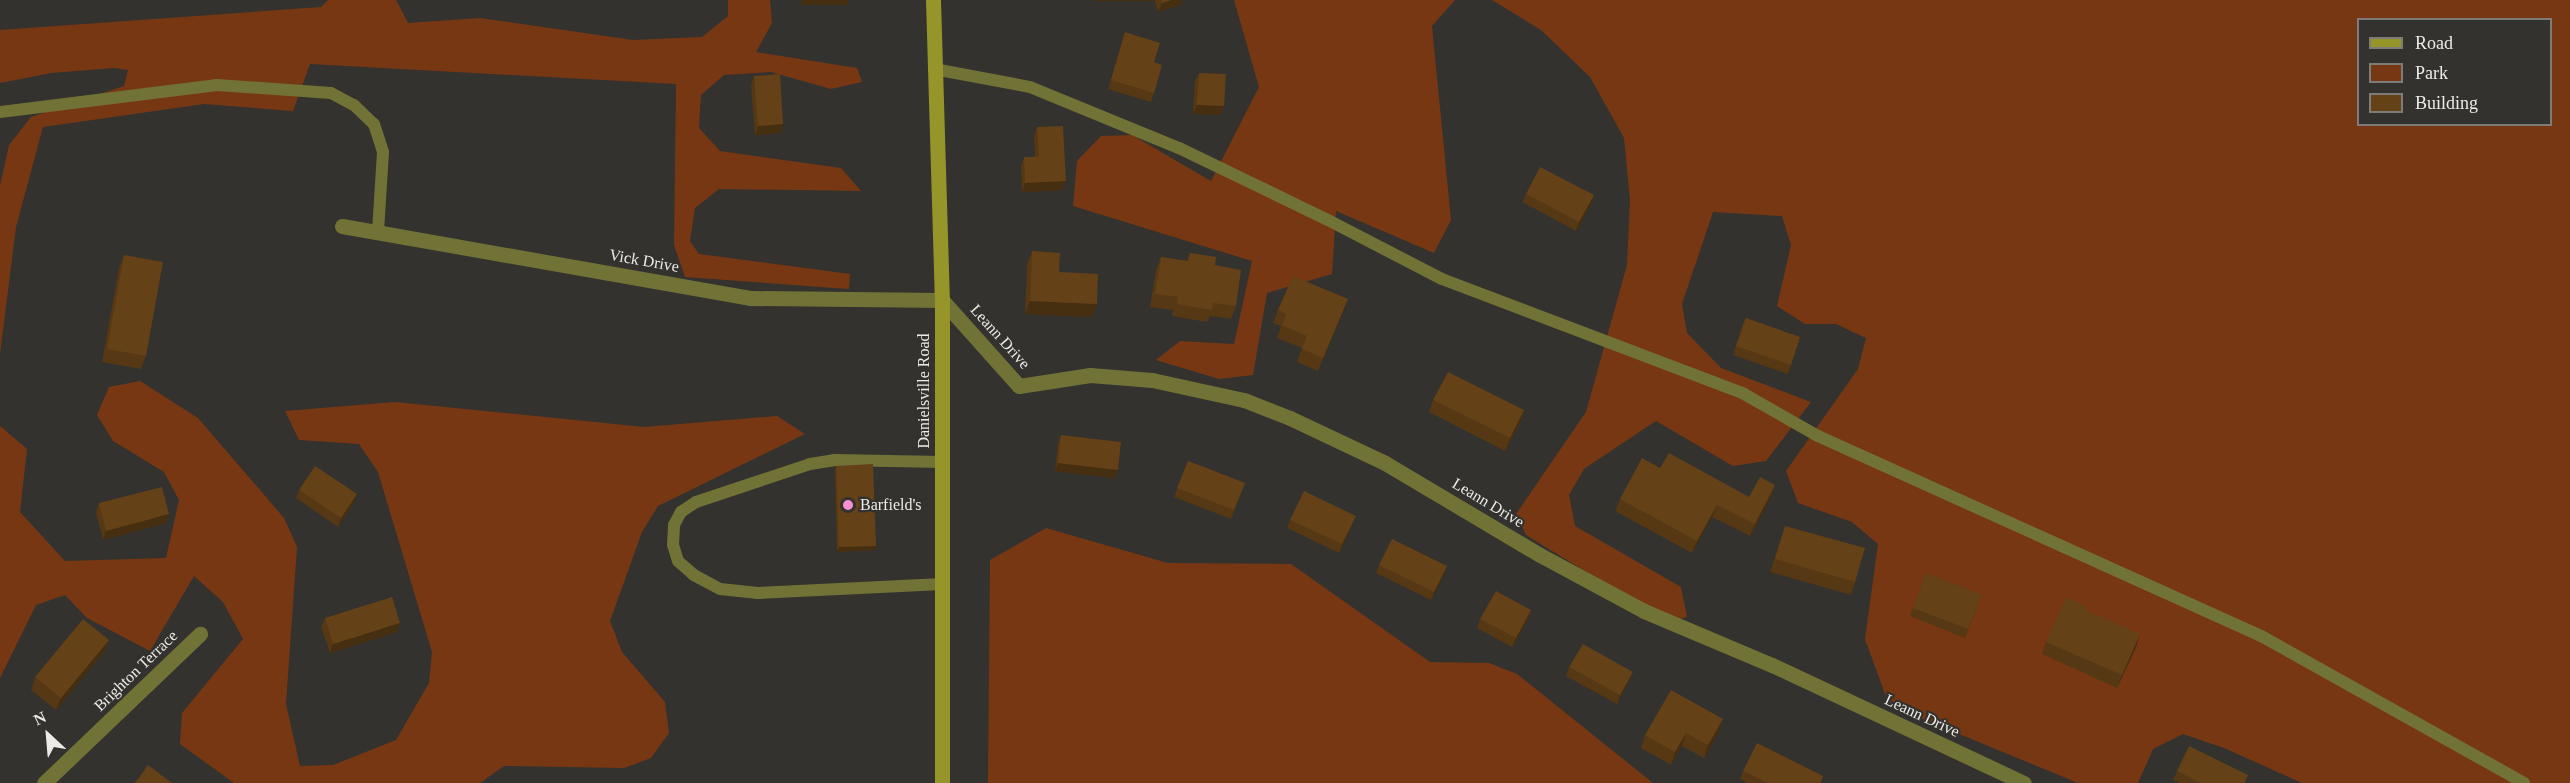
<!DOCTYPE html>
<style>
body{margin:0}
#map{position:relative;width:2570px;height:783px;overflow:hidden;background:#33322e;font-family:"Times New Roman",serif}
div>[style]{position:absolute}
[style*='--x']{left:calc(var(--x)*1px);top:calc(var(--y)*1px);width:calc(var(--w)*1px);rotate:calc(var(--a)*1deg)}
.green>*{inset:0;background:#783713}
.service>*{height:12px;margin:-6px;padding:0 6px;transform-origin:6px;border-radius:6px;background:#717235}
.minor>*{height:15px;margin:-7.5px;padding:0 7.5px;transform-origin:7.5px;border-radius:7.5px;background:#717235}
.secondary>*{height:15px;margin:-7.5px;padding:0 7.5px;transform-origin:7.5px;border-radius:7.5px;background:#95952a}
.wall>*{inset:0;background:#563814}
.shaded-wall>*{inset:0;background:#462e10}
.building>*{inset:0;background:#644117}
.dots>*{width:16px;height:16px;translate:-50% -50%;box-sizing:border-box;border:3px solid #33322e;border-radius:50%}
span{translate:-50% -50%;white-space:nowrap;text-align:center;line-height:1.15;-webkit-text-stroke:4.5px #33322e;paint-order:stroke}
.street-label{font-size:16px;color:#ecebe8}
.poi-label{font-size:16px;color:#ecebe8}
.left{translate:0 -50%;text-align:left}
.legend{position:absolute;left:2357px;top:18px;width:195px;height:108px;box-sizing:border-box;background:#33322e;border:2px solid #7d7c78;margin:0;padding:8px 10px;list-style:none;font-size:18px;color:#ecebe8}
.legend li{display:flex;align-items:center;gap:12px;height:30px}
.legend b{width:30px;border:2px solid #7d7c78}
.north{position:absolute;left:18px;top:705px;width:60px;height:60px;-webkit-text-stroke:4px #33322e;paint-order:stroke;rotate:334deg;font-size:16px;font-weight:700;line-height:24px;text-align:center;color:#ecebe8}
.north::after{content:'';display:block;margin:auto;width:21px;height:27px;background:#ecebe8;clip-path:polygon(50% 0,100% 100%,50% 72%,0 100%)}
</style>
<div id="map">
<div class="green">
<i style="clip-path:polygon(328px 0,396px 0,408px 23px,480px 18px,633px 40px,702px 37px,728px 16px,728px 0,770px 0,772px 23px,756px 52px,857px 68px,862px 82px,831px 89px,771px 72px,724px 75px,701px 95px,699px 128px,720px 151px,841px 168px,861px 191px,719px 189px,695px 208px,690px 241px,699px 254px,850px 274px,849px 289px,685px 277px,674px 245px,676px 84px,310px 64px,293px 111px,204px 104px,43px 127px,16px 227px,0 354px,0 186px,9px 145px,31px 117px,124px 86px,128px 70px,114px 68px,51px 73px,0 83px,0 30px,321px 7px)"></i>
<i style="clip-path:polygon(1234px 0,1455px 0,1432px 26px,1451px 220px,1434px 253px,1336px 211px,1332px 274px,1267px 293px,1253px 375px,1219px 379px,1156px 360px,1180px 341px,1234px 344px,1252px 261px,1073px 206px,1077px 161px,1101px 136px,1132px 135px,1211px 181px,1259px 87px)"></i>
<i style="clip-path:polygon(evenodd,1492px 0,2570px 0,2570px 783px,2302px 783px,2224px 748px,2183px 734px,2153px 749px,2138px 783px,2078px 783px,1889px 705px,1865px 639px,1878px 544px,1852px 522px,1798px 503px,1786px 471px,1858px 369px,1866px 338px,1836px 324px,1805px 324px,1777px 306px,1791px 245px,1782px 216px,1713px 212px,1682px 304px,1687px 333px,1721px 368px,1811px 402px,1766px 461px,1733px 466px,1656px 421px,1584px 469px,1569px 495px,1575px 526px,1681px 587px,1687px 617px,1668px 622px,1526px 535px,1516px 514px,1586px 412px,1627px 265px,1630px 200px,1624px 138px,1590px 77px,1541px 30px,1492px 0,2358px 20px,2550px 20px,2550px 124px,2358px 124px,2358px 20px)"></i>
<i style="clip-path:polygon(140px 381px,198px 418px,284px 518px,297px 547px,286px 704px,300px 766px,333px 765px,396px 740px,429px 683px,432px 652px,378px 472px,359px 444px,299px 440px,285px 411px,395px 402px,644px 427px,777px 416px,805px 434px,658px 506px,642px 532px,610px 621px,622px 652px,665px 702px,669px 733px,651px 758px,624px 768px,504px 766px,480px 783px,234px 783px,180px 744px,182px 713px,243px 639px,223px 602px,194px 576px,150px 651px,87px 618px,65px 595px,36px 605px,0 678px,0 426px,27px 449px,20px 512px,65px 561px,166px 558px,179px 500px,164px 472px,113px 441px,97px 415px,109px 387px)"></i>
<i style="clip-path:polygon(1046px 528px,1168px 563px,1291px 564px,1430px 662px,1489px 663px,1517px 674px,1653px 783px,988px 783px,990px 560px)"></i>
</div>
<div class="service">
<i style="--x:934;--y:69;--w:98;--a:10.6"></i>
<i style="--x:1030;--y:87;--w:161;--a:22.3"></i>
<i style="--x:1179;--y:148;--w:165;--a:25.8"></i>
<i style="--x:1328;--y:220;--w:128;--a:27.4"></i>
<i style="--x:1442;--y:279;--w:323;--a:20.8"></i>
<i style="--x:1744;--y:394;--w:85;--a:29.6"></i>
<i style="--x:1818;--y:436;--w:488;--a:24.3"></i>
<i style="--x:2263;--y:637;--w:299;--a:29.2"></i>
<i style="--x:0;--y:112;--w:219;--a:-7.1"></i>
<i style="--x:217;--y:85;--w:114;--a:4"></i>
<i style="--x:331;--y:93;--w:26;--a:28"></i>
<i style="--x:354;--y:105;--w:28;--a:44"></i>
<i style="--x:374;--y:124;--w:29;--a:72"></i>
<i style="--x:383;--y:152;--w:80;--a:93.6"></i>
<i style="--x:942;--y:584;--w:184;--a:177.2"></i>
<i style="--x:758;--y:593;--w:38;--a:-174"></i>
<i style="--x:720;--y:589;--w:30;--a:-152"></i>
<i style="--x:694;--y:575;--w:21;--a:-139"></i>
<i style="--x:678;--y:561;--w:17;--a:-107"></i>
<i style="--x:673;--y:545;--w:20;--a:-87"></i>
<i style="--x:674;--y:525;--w:15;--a:-62"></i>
<i style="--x:681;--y:512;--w:18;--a:-34"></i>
<i style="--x:696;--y:502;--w:120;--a:-18.4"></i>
<i style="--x:810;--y:464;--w:24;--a:-9"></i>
<i style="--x:834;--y:460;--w:109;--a:1.1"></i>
</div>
<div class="minor">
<i style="--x:342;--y:226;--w:414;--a:10"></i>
<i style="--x:750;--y:298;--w:192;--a:0.6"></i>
<i style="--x:942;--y:300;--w:115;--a:48.2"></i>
<i style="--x:1019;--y:386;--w:72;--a:-8.8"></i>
<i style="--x:1090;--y:375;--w:62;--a:4.6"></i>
<i style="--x:1152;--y:380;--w:94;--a:12.3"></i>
<i style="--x:1244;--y:400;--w:49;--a:21.4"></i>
<i style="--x:1290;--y:418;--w:105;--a:25.3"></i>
<i style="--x:1385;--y:463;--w:180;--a:30.7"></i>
<i style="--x:1540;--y:555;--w:118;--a:28.3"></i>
<i style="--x:1644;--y:611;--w:139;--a:22.9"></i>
<i style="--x:1772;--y:665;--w:278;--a:25.1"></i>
<i style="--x:44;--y:783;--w:216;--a:-43.7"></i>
</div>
<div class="secondary">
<i style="--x:933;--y:0;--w:300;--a:88.3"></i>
<i style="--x:942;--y:300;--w:483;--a:90"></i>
</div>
<div class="wall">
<i style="clip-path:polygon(1094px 0,1182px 0,1180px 5px,1158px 12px,1155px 1px,1094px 1px)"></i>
<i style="clip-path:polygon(1125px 32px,1154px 62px,1154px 93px,1151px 102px,1108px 89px)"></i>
<i style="clip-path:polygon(1199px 73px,1221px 115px,1193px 114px,1195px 81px)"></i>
<i style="clip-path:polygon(754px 76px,783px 124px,780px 133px,755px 135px,751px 85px)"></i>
<i style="clip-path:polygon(1037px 127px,1062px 190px,1022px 192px,1021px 166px,1024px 157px,1035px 157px,1034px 136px)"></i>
<i style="clip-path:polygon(1526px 194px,1594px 195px,1591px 204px,1576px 231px,1522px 202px)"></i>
<i style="clip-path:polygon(1032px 251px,1059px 272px,1097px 304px,1092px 317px,1025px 314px,1027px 264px)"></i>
<i style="clip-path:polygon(1190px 253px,1215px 265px,1236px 306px,1231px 319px,1210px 316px,1207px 322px,1172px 316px,1173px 310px,1150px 307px,1156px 270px,1161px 257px,1187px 261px)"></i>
<i style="clip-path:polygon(124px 255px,146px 356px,141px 369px,102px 362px,119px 268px)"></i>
<i style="clip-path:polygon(1348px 299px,1318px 371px,1297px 362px,1302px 348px,1277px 338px,1281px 326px,1273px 323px,1278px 310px)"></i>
<i style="clip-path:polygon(1745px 318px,1800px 337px,1788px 374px,1733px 355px)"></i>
<i style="clip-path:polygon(1433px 400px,1524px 410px,1520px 423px,1505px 451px,1429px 412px)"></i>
<i style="clip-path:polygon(1061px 435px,1115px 478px,1055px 471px,1058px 444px)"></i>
<i style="clip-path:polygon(1188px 461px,1245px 483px,1231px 519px,1174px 497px)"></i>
<i style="clip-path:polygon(836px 466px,874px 550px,837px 552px,835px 470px)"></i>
<i style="clip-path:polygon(1775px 485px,1771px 497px,1750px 536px,1712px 517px,1692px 553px,1615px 511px,1620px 499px,1749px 497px)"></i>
<i style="clip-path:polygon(299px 490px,354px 503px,338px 527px,296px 498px)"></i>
<i style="clip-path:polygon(99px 503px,166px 523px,103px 540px,96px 512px)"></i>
<i style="clip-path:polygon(1290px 520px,1352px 525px,1339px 553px,1287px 528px)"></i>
<i style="clip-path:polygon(1785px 526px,1855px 582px,1851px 595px,1770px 572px)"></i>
<i style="clip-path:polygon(1379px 565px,1447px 566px,1431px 600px,1376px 573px)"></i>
<i style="clip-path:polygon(1926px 573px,1982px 595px,1965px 638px,1910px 616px)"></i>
<i style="clip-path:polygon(1531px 610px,1528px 619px,1512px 647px,1477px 628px,1480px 619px)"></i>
<i style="clip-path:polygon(2086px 610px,2136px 647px,2117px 688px,2042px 654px,2046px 642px)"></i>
<i style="clip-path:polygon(325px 618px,397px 632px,330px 653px,321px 627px)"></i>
<i style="clip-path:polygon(109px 640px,104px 652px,56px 710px,31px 690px,35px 677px)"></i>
<i style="clip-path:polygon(1569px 667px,1629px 681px,1617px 704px,1566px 676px)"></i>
<i style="clip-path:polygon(1719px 732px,1704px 758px,1682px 746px,1671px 765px,1641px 748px,1645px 735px)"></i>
<i style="clip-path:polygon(1743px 771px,1823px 776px,1821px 783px,1747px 783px,1740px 779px)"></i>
<i style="clip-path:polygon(2177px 771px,2248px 775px,2245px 783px,2180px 783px,2173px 780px)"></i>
</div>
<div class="shaded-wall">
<i style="clip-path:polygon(802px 0,849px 0,847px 5px,801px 5px)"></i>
<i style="clip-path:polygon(1094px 0,1155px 0,1155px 1px,1094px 1px)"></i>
<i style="clip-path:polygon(1171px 0,1182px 0,1180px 5px,1158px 12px,1162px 3px)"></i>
<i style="clip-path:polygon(1197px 105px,1224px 106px,1221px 115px,1193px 114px)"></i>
<i style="clip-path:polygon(783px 124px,780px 133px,755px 135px,758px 126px)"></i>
<i style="clip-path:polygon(1066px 181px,1062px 190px,1022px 192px,1025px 183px)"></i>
<i style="clip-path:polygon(1594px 195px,1591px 204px,1576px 231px,1579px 222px)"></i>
<i style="clip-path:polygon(1348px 299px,1343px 312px,1318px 371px,1323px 358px)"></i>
<i style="clip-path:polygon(1030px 301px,1097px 304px,1092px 317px,1025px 314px)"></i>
<i style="clip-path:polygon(1524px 410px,1520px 423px,1505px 451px,1510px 438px)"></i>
<i style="clip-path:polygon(1058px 463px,1118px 470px,1115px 478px,1055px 471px)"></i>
<i style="clip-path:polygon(1775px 485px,1771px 497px,1750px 536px,1755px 524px)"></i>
<i style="clip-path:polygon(357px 494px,354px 503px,338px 527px,341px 518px)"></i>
<i style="clip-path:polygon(1717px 505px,1712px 517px,1692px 553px,1697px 541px)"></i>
<i style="clip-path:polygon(169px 514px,166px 523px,103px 540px,106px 531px)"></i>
<i style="clip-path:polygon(1356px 516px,1352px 525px,1339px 553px,1342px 544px)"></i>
<i style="clip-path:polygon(876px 546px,874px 550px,837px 552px,839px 547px)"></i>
<i style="clip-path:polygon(1447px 566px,1444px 574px,1431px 600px,1434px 592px)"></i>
<i style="clip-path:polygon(1531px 610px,1528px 619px,1512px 647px,1516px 638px)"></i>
<i style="clip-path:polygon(400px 623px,397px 632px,330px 653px,333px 644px)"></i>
<i style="clip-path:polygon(2140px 634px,2136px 647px,2117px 688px,2122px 675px)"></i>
<i style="clip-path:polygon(109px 640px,104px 652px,56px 710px,61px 698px)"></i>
<i style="clip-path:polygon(1633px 672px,1629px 681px,1617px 704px,1620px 695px)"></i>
<i style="clip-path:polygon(1723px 719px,1719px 732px,1704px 758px,1708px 745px)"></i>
<i style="clip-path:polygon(1686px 733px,1682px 746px,1671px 765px,1675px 752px)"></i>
</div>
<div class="building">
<i style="clip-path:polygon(1161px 0,1171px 0,1162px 3px)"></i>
<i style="clip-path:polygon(1125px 32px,1160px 43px,1154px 62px,1162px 65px,1154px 93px,1111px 80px)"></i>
<i style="clip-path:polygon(1199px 73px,1226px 74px,1224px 106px,1197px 105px)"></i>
<i style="clip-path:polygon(780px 74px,783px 124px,758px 126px,754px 76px)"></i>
<i style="clip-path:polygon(1063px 126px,1066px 181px,1025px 183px,1024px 157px,1039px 157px,1037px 127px)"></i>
<i style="clip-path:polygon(1540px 167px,1594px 195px,1579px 222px,1526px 194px)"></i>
<i style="clip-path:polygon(1032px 251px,1060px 253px,1059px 272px,1098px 274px,1097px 304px,1030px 301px)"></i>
<i style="clip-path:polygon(1190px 253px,1216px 257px,1215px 265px,1241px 270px,1236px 306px,1213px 303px,1212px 310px,1177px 304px,1178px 297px,1155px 294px,1161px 257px,1188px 261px)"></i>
<i style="clip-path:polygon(124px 255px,163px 262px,146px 356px,107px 349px)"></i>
<i style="clip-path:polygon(1293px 276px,1348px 299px,1323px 358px,1302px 349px,1307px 336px,1282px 325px,1286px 314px,1278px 310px)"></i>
<i style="clip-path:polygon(1746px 318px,1800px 337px,1791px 365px,1736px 346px)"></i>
<i style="clip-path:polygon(1448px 372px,1524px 410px,1510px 438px,1433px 400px)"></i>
<i style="clip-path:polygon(1061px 435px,1121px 442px,1118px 470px,1058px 463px)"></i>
<i style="clip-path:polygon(1669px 453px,1749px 497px,1760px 477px,1775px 485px,1755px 524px,1717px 505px,1697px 541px,1620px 499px,1642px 458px,1660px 468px)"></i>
<i style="clip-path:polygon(1188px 461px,1245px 483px,1234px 510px,1177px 488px)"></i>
<i style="clip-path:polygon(873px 464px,876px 546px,839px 547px,836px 466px)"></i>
<i style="clip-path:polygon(315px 466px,357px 494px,341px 518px,299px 490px)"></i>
<i style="clip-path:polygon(162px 487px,169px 514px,106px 531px,99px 503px)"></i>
<i style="clip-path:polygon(1304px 491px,1356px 516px,1342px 544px,1290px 520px)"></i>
<i style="clip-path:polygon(1785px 526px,1865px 548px,1855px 582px,1775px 559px)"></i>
<i style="clip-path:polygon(1392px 539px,1447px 566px,1434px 592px,1379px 565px)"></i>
<i style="clip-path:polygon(1926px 573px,1982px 595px,1968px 629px,1913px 608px)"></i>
<i style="clip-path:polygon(1496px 591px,1531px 610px,1516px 638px,1480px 619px)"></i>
<i style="clip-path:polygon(392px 597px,400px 623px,333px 644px,325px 618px)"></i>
<i style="clip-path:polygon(2066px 597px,2087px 607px,2086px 610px,2140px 634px,2122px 675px,2046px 642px)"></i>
<i style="clip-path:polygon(83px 619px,109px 640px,61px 698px,35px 677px)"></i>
<i style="clip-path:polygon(1583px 644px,1633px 672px,1620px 695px,1569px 667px)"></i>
<i style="clip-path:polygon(1671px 690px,1723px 719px,1708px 745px,1686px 733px,1675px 752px,1645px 735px)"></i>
<i style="clip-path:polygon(1757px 743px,1823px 776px,1820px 783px,1768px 783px,1743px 771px)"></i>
<i style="clip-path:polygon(2189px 746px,2248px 775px,2244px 783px,2201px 783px,2177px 771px)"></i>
<i style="clip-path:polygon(148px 765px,172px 783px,135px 783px)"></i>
</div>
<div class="dots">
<i style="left:848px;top:505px;background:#f690d0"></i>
</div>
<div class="street-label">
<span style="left:644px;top:261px;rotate:10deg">Vick Drive</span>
<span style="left:1000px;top:337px;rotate:48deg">Leann Drive</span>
<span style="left:924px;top:391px;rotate:-90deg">Danielsville Road</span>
<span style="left:1488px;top:503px;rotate:31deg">Leann Drive</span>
<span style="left:136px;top:671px;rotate:-44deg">Brighton Terrace</span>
<span style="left:1922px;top:716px;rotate:25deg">Leann Drive</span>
</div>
<div class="poi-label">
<span class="left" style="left:860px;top:505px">Barfield's</span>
</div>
<ul class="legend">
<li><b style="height:8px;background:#95952a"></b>Road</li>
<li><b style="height:16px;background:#783713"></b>Park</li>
<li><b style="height:16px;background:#644117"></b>Building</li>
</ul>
<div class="north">N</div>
</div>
